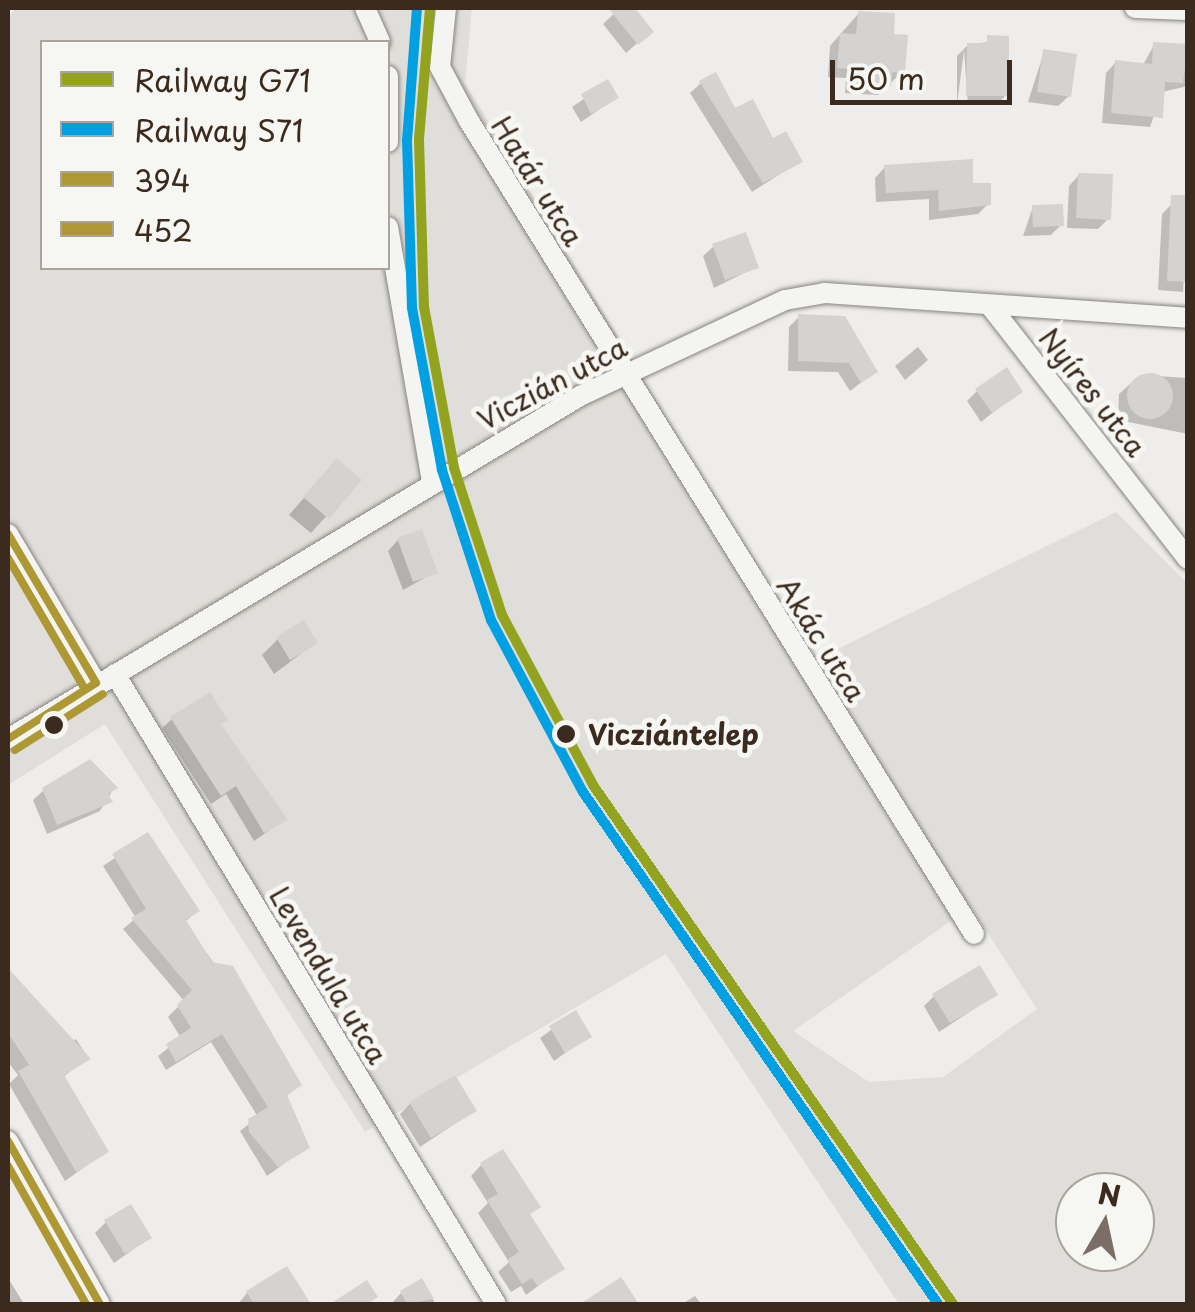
<!DOCTYPE html>
<meta charset="utf-8">
<style>
body{margin:0}
#map{position:relative;width:1195px;height:1312px;overflow:hidden;background:#eeedeb;font-family:"Playpen Sans",sans-serif}
div>[style]{position:absolute}
[style*='--x']{left:calc(var(--x)*1px);top:calc(var(--y)*1px);width:calc(var(--w)*1px);rotate:calc(var(--a)*1deg)}
.green>*{inset:0;background:#e0deda}
.shadow>*{inset:0;background:#0003}
.building>*{inset:0;background:#d4d3d1}
.round{border-radius:50%}
.roads{filter:drop-shadow(0 0 2px #87837f) drop-shadow(0 0 2px #87837f)}
.street>*{height:20px;margin:-10px;padding:0 10px;transform-origin:10px;border-radius:10px;background:#f4f4f2}
.bus-1>*{height:8px;margin:-4px;padding:0 4px;transform-origin:4px;border-radius:4px;background:#ae9834}
.bus-2>*{height:8px;margin:-4px;padding:0 4px;transform-origin:4px;border-radius:4px;background:#ae9834}
.rail-1>*{height:10px;margin:-5px;padding:0 5px;transform-origin:5px;border-radius:5px;background:#93a31f}
.rail-2>*{height:10px;margin:-5px;padding:0 5px;transform-origin:5px;border-radius:5px;background:#00a0e3}
.dots>*{width:28px;height:28px;translate:-50% -50%;box-sizing:border-box;border:5px solid #f6f6f2;border-radius:50%}
span{translate:-50% -50%;white-space:nowrap;text-align:center;line-height:1.15;-webkit-text-stroke:10px #f6f6f2;paint-order:stroke}
.street-label{font-size:28px;color:#3b2a1e}
.stop-label{font-size:28px;color:#3b2a1e;font-weight:700}
.left{translate:0 -50%;text-align:left}
.frame{position:absolute;inset:0;border:10px solid #3b2a1e;pointer-events:none}
.legend{position:absolute;left:40px;top:40px;width:350px;height:230px;box-sizing:border-box;background:#f6f6f2;border:2px solid #aba49d;margin:0;padding:12px 18px;list-style:none;font-size:30px;color:#3b2a1e}
.legend li{display:flex;align-items:center;gap:20px;height:50px}
.legend b{width:50px;border:2px solid #aba49d}
.north{position:absolute;left:1055px;top:1172px;width:100px;height:100px;box-sizing:border-box;background:#f6f6f2;border:2px solid #aba49d;border-radius:50%;rotate:9deg;font-size:28px;font-weight:700;line-height:40px;text-align:center;color:#3b2a1e}
.north::after{content:'';display:block;margin:auto;width:35px;height:45px;background:#7a6e66;clip-path:polygon(50% 0,100% 100%,50% 72%,0 100%)}
.scale{position:absolute;left:830px;top:60px;width:182px;height:45px;box-sizing:border-box;border:5px solid #3b2a1e;border-top:0;padding-left:12px;font-size:30px;line-height:35px;white-space:nowrap;color:#3b2a1e;-webkit-text-stroke:8px #f6f6f2;paint-order:stroke}
</style>
<div id="map">
<div class="green">
<i style="clip-path:polygon(evenodd,17px 8px,472px 8px,465px 83px,813px 661px,1116px 512px,1187px 583px,1187px 1304px,899px 1304px,666px 954px,365px 1132px,105px 724px,8px 785px,8px 16px,17px 8px,42px 42px,388px 42px,388px 268px,42px 268px,42px 42px,17px 8px,971px 907px,1037px 1009px,943px 1077px,869px 1082px,793px 1031px,971px 907px,17px 8px,1075px 1192px,1135px 1192px,1135px 1252px,1075px 1252px,1075px 1192px)"></i>
</div>
<div class="shadow">
<i style="clip-path:polygon(620px 8px,632px 8px,651px 31px,626px 53px,603px 24px)"></i>
<i style="clip-path:polygon(858px 14px,891px 36px,902px 72px,878px 95px,845px 93px,846px 78px,828px 77px,830px 46px)"></i>
<i style="clip-path:polygon(1007px 39px,1006px 95px,996px 105px,968px 105px,964px 50px,957px 105px,957px 56px,968px 45px)"></i>
<i style="clip-path:polygon(1154px 45px,1188px 47px,1188px 86px,1162px 92px,1150px 127px,1102px 123px,1106px 73px,1116px 62px,1143px 65px)"></i>
<i style="clip-path:polygon(1044px 52px,1069px 96px,1058px 106px,1028px 102px)"></i>
<i style="clip-path:polygon(607px 83px,616px 98px,581px 122px,572px 107px)"></i>
<i style="clip-path:polygon(701px 83px,734px 111px,799px 162px,752px 192px,690px 93px)"></i>
<i style="clip-path:polygon(885px 167px,971px 185px,988px 204px,978px 214px,929px 220px,929px 199px,876px 202px,875px 178px)"></i>
<i style="clip-path:polygon(1079px 175px,1109px 218px,1098px 229px,1067px 228px,1069px 186px)"></i>
<i style="clip-path:polygon(1172px 204px,1188px 205px,1183px 292px,1158px 290px,1162px 214px)"></i>
<i style="clip-path:polygon(1033px 207px,1061px 225px,1051px 235px,1023px 236px)"></i>
<i style="clip-path:polygon(714px 246px,756px 267px,714px 288px,703px 256px)"></i>
<i style="clip-path:polygon(799px 317px,875px 372px,850px 391px,838px 372px,788px 371px,789px 327px)"></i>
<i style="clip-path:polygon(918px 347px,928px 360px,905px 380px,895px 366px)"></i>
<i style="clip-path:polygon(1140px 375px,1188px 378px,1188px 434px,1118px 420px,1119px 394px)"></i>
<i style="clip-path:polygon(977px 391px,1020px 391px,981px 422px,967px 401px)"></i>
<i style="clip-path:polygon(322px 477px,359px 480px,311px 533px,289px 515px)"></i>
<i style="clip-path:polygon(398px 540px,435px 572px,403px 590px,388px 551px)"></i>
<i style="clip-path:polygon(278px 639px,315px 643px,274px 674px,262px 655px)"></i>
<i style="clip-path:polygon(172px 719px,219px 725px,285px 819px,254px 841px,226px 794px,211px 804px,162px 728px)"></i>
<i style="clip-path:polygon(114px 788px,100px 811px,47px 834px,33px 800px,44px 790px)"></i>
<i style="clip-path:polygon(147px 836px,197px 911px,185px 922px,299px 1085px,285px 1097px,307px 1147px,267px 1176px,240px 1131px,258px 1117px,211px 1042px,166px 1070px,158px 1056px,181px 1038px,168px 1017px,184px 1001px,123px 929px,136px 918px,103px 866px)"></i>
<i style="clip-path:polygon(8px 973px,66px 1046px,76px 1039px,88px 1058px,63px 1077px,105px 1152px,65px 1181px,9px 1084px,18px 1075px,8px 1062px)"></i>
<i style="clip-path:polygon(995px 995px,939px 1032px,924px 1006px,934px 996px)"></i>
<i style="clip-path:polygon(575px 1013px,589px 1036px,554px 1061px,540px 1038px)"></i>
<i style="clip-path:polygon(410px 1104px,474px 1111px,420px 1147px,400px 1114px)"></i>
<i style="clip-path:polygon(481px 1165px,538px 1207px,528px 1216px,562px 1268px,526px 1295px,521px 1286px,511px 1292px,498px 1272px,509px 1262px,478px 1213px,488px 1203px,471px 1176px)"></i>
<i style="clip-path:polygon(106px 1222px,149px 1238px,114px 1263px,95px 1233px)"></i>
<i style="clip-path:polygon(286px 1269px,289px 1302px,238px 1304px,247px 1293px)"></i>
<i style="clip-path:polygon(8px 1278px,24px 1304px,8px 1304px)"></i>
<i style="clip-path:polygon(421px 1282px,436px 1304px,391px 1304px,401px 1293px)"></i>
<i style="clip-path:polygon(695px 1296px,701px 1304px,682px 1304px)"></i>
</div>
<div class="building">
<i style="clip-path:polygon(608px 8px,635px 8px,654px 32px,638px 45px)"></i>
<i style="clip-path:polygon(858px 11px,895px 13px,894px 34px,908px 35px,905px 73px,892px 72px,891px 86px,855px 84px,856px 69px,837px 68px,840px 33px,856px 34px)"></i>
<i style="clip-path:polygon(987px 35px,1009px 36px,1009px 96px,966px 96px,967px 43px,987px 43px)"></i>
<i style="clip-path:polygon(1153px 42px,1188px 44px,1183px 83px,1165px 82px,1163px 118px,1111px 113px,1115px 60px,1152px 64px)"></i>
<i style="clip-path:polygon(1043px 49px,1077px 54px,1071px 97px,1037px 92px)"></i>
<i style="clip-path:polygon(716px 72px,735px 108px,753px 99px,773px 138px,786px 131px,803px 162px,763px 183px,699px 81px)"></i>
<i style="clip-path:polygon(608px 79px,619px 98px,591px 114px,581px 94px)"></i>
<i style="clip-path:polygon(973px 159px,973px 183px,991px 183px,991px 205px,939px 211px,938px 190px,886px 193px,884px 165px)"></i>
<i style="clip-path:polygon(1078px 173px,1113px 174px,1111px 220px,1076px 218px)"></i>
<i style="clip-path:polygon(1171px 195px,1188px 195px,1188px 282px,1167px 281px)"></i>
<i style="clip-path:polygon(1063px 204px,1064px 226px,1033px 227px,1032px 205px)"></i>
<i style="clip-path:polygon(746px 232px,759px 268px,725px 280px,712px 244px)"></i>
<i style="clip-path:polygon(798px 314px,845px 316px,878px 372px,861px 383px,849px 363px,798px 361px)"></i>
<i style="clip-path:polygon(1007px 367px,1023px 392px,992px 413px,975px 389px)"></i>
<i class="round" style="left:1127px;top:373px;width:46px;height:46px"></i>
<i style="clip-path:polygon(337px 458px,362px 480px,329px 519px,303px 497px)"></i>
<i style="clip-path:polygon(422px 529px,438px 573px,413px 582px,397px 538px)"></i>
<i style="clip-path:polygon(304px 620px,318px 643px,290px 660px,276px 637px)"></i>
<i style="clip-path:polygon(210px 692px,228px 720px,221px 724px,288px 820px,264px 833px,236px 786px,221px 796px,170px 717px)"></i>
<i style="clip-path:polygon(90px 759px,118px 788px,108px 794px,113px 802px,57px 825px,42px 788px)"></i>
<i style="clip-path:polygon(148px 832px,200px 911px,186px 920px,212px 962px,233px 966px,302px 1085px,287px 1095px,310px 1148px,278px 1167px,249px 1132px,248px 1119px,268px 1107px,222px 1034px,176px 1062px,166px 1044px,191px 1028px,177px 1005px,192px 990px,131px 918px,146px 909px,112px 854px)"></i>
<i style="clip-path:polygon(980px 965px,998px 995px,950px 1023px,932px 994px)"></i>
<i style="clip-path:polygon(8px 968px,91px 1059px,64px 1075px,109px 1152px,76px 1172px,18px 1071px,29px 1065px,8px 1033px)"></i>
<i style="clip-path:polygon(576px 1010px,592px 1037px,565px 1053px,549px 1026px)"></i>
<i style="clip-path:polygon(455px 1075px,477px 1111px,431px 1138px,409px 1102px)"></i>
<i style="clip-path:polygon(503px 1149px,541px 1207px,530px 1214px,565px 1269px,537px 1286px,532px 1278px,522px 1284px,507px 1260px,519px 1252px,487px 1200px,498px 1194px,480px 1163px)"></i>
<i style="clip-path:polygon(131px 1204px,152px 1238px,125px 1254px,104px 1220px)"></i>
<i style="clip-path:polygon(287px 1266px,311px 1304px,254px 1304px,246px 1291px)"></i>
<i style="clip-path:polygon(621px 1277px,639px 1304px,580px 1304px)"></i>
<i style="clip-path:polygon(422px 1278px,434px 1299px,407px 1304px,400px 1291px)"></i>
<i style="clip-path:polygon(367px 1280px,378px 1297px,367px 1304px,330px 1304px)"></i>
</div>
<div class="roads">
<div class="street">
<i style="--x:365;--y:8;--w:37;--a:66"></i>
<i style="--x:446;--y:8;--w:59;--a:95.8"></i>
<i style="--x:440;--y:67;--w:61;--a:61.8"></i>
<i style="--x:469;--y:121;--w:957;--a:58.15"></i>
<i style="--x:1135;--y:8;--w:53;--a:2.2"></i>
<i style="--x:388;--y:76;--w:66;--a:90"></i>
<i style="--x:388;--y:227;--w:258;--a:80.2"></i>
<i style="--x:991;--y:307;--w:320;--a:52"></i>
<i style="--x:8;--y:534;--w:173;--a:59.4"></i>
<i style="--x:115;--y:674;--w:736;--a:58.84"></i>
<i style="--x:8;--y:739;--w:667;--a:-30.95"></i>
<i style="--x:580;--y:396;--w:226;--a:-25.1"></i>
<i style="--x:785;--y:300;--w:40;--a:-10"></i>
<i style="--x:824;--y:293;--w:365;--a:3.9"></i>
<i style="--x:8;--y:1141;--w:187;--a:60.6"></i>
</div>
</div>
<div class="bus-1">
<i style="--x:8;--y:534;--w:173;--a:59.4"></i>
<i style="--x:8;--y:739;--w:104;--a:-32.5"></i>
<i style="--x:8;--y:1141;--w:187;--a:60.6"></i>
</div>
<div class="bus-2">
<i style="--x:8;--y:558;--w:152;--a:59.6"></i>
<i style="--x:15;--y:750;--w:104;--a:-32.5"></i>
<i style="--x:8;--y:1166;--w:159;--a:60.5"></i>
</div>
<div class="rail-1">
<i style="--x:430;--y:8;--w:132;--a:94.8"></i>
<i style="--x:419;--y:140;--w:167;--a:88.3"></i>
<i style="--x:424;--y:307;--w:164;--a:79.4"></i>
<i style="--x:454;--y:468;--w:155;--a:71.9"></i>
<i style="--x:502;--y:615;--w:193;--a:61.8"></i>
<i style="--x:593;--y:785;--w:632;--a:55.25"></i>
</div>
<div class="rail-2">
<i style="--x:417;--y:8;--w:132;--a:94.3"></i>
<i style="--x:407;--y:140;--w:168;--a:88.3"></i>
<i style="--x:412;--y:308;--w:165;--a:79.5"></i>
<i style="--x:442;--y:470;--w:158;--a:71.9"></i>
<i style="--x:491;--y:620;--w:195;--a:61.9"></i>
<i style="--x:583;--y:792;--w:623;--a:55.26"></i>
</div>
<div class="dots">
<i style="left:54px;top:725px;background:#3b2a1e"></i>
<i style="left:566px;top:734px;background:#3b2a1e"></i>
</div>
<div class="street-label">
<span style="left:538px;top:181px;rotate:58deg">Határ utca</span>
<span style="left:552px;top:383px;rotate:-28deg">Viczián utca</span>
<span style="left:1093px;top:392px;rotate:52deg">Nyíres utca</span>
<span style="left:822px;top:639px;rotate:58deg">Akác utca</span>
<span style="left:329px;top:975px;rotate:59deg">Levendula utca</span>
</div>
<div class="stop-label">
<span class="left" style="left:588px;top:734px">Vicziántelep</span>
</div>
<div class="frame"></div>
<ul class="legend">
<li><b style="height:12px;background:#93a31f"></b>Railway G71</li>
<li><b style="height:12px;background:#00a0e3"></b>Railway S71</li>
<li><b style="height:12px;background:#ae9834"></b>394</li>
<li><b style="height:12px;background:#ae9834"></b>452</li>
</ul>
<div class="north">N</div>
<div class="scale">50 m</div>
</div>
